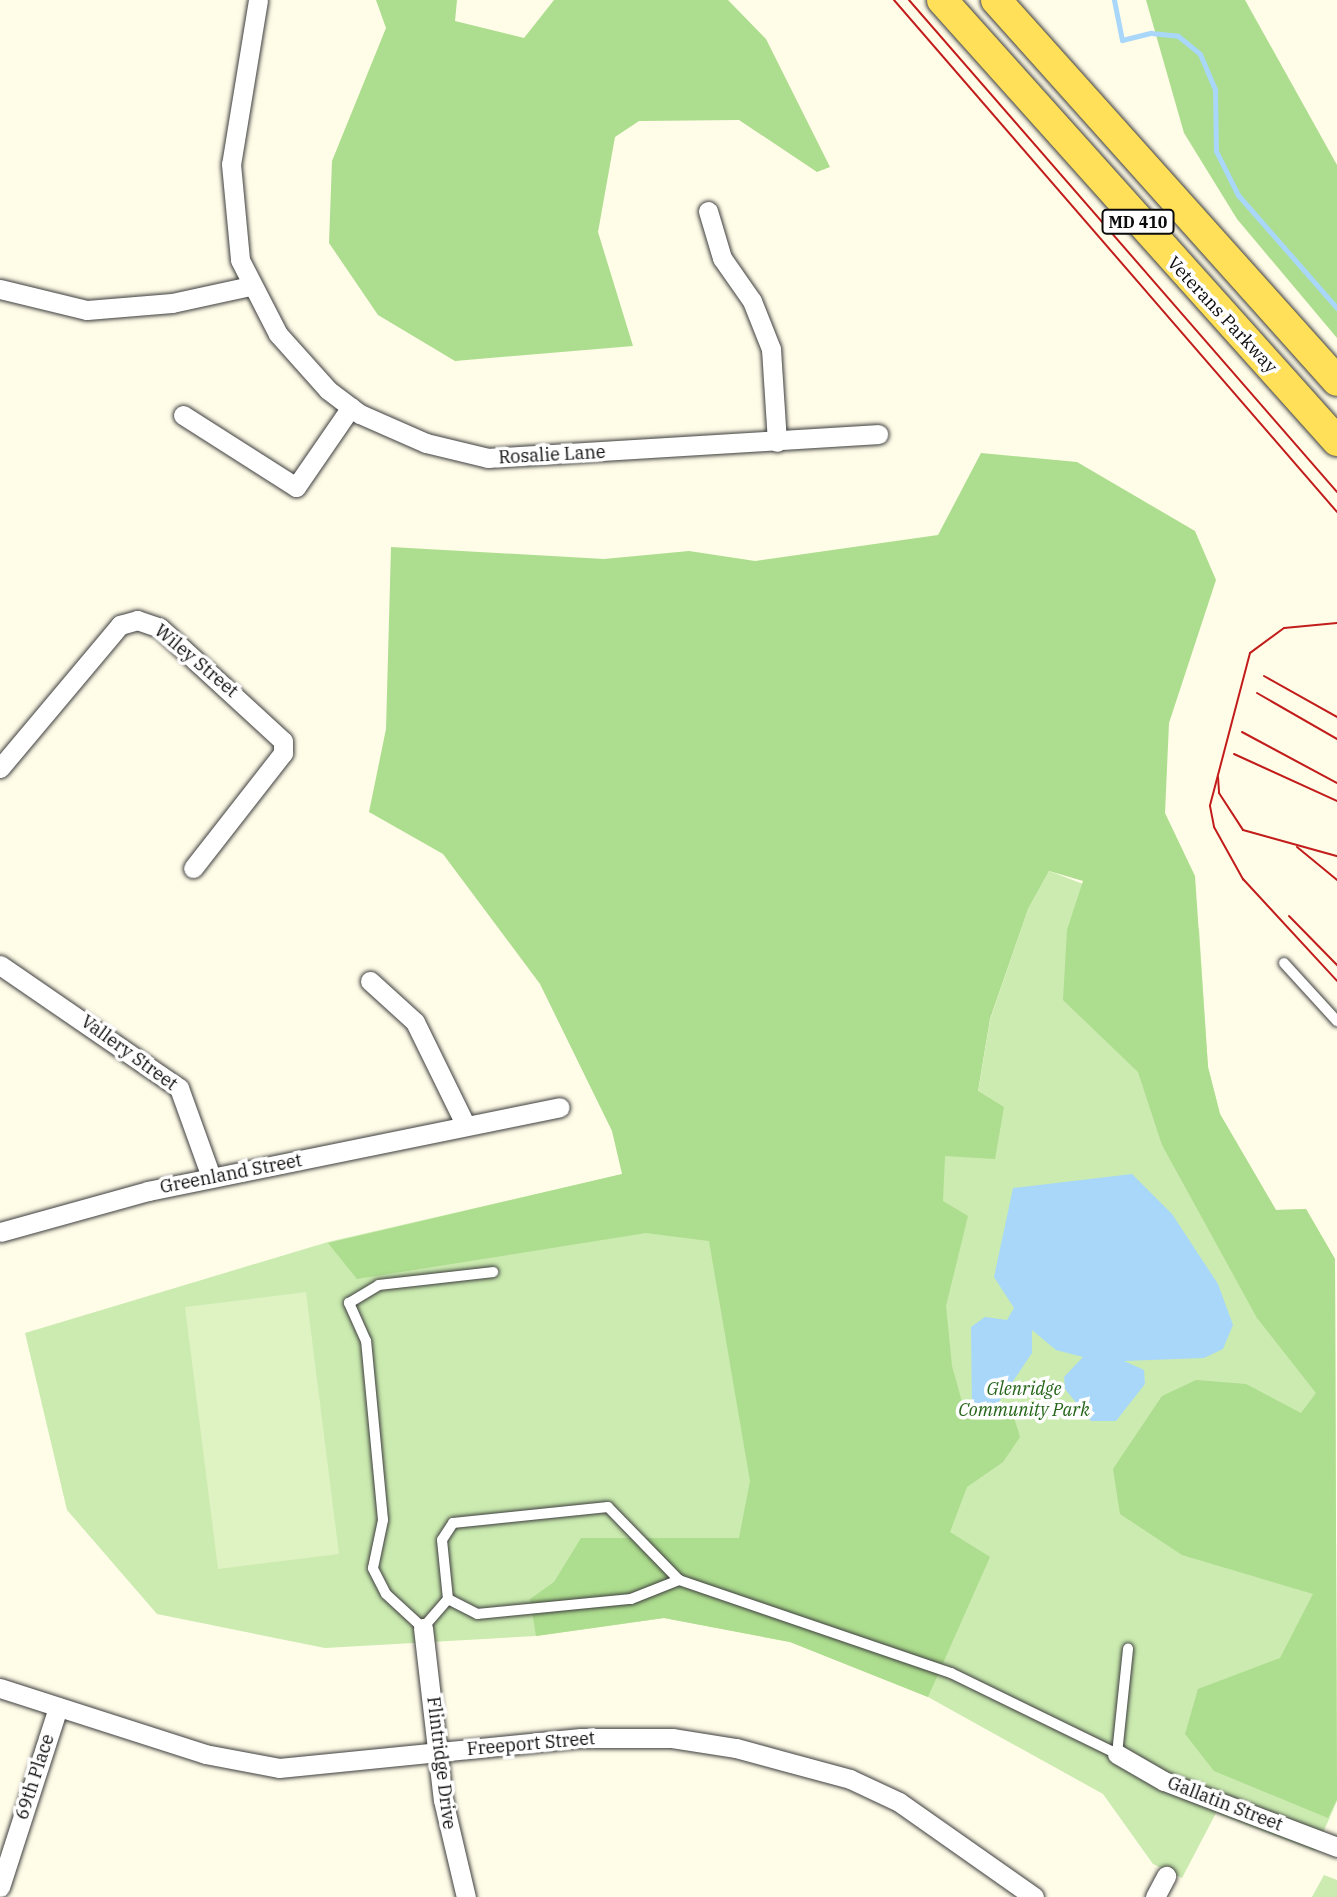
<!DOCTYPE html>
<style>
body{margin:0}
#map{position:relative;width:1337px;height:1897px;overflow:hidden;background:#fffce8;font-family:"IBM Plex Serif",serif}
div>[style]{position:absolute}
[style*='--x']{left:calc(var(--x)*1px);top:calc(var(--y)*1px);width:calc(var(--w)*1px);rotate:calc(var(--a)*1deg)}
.green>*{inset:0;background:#cbebb0}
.forest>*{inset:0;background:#addd8e}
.pitch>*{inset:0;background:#dff2c2}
.water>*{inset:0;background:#a9d7fa}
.stream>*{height:5px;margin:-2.5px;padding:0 2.5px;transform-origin:2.5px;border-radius:2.5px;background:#a9d7fa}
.roads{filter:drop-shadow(0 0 2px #3e3e3e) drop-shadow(0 0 2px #3e3e3e)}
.lane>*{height:10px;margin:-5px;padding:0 5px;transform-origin:5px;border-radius:5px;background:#fff}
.street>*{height:19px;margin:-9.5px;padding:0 9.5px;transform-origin:9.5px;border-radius:9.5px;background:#fff}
.primary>*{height:30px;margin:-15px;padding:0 15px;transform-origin:15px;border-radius:15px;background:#ffe058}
.tram>*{height:2px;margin:-1px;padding:0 1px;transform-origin:1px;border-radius:1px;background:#c21c1b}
span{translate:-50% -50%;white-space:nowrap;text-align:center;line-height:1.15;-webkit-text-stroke:7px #fff;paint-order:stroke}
.shield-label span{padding:2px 5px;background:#fff;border:2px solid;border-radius:5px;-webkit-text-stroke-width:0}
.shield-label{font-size:16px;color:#0b0b0b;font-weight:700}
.street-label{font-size:18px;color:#0b0b0b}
.park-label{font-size:18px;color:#246518;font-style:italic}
</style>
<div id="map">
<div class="green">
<i style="clip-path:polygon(1049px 871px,1199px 928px,1208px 1067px,1220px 1114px,1276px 1210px,1306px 1209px,1335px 1259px,1337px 1801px,1315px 1851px,1216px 1813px,1182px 1878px,1153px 1864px,1103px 1794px,928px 1697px,790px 1642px,664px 1618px,536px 1636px,325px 1648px,157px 1614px,67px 1510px,25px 1333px,328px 1242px,978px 1092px,990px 1020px,1028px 909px)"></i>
<i style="clip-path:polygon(1324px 1875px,1337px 1880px,1337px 1897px,1312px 1897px)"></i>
</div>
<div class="forest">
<i style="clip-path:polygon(376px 0,457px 0,455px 21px,524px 38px,554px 0,728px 0,766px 39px,830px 167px,817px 172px,739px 120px,639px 121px,615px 137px,598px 232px,633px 346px,455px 361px,378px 315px,329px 243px,332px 161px,386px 28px)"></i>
<i style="clip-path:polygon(1146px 0,1245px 0,1337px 165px,1337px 338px,1237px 219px,1184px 133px)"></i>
<i style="clip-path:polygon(981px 453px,1077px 462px,1195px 531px,1216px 580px,1169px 723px,1165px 813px,1195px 876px,1208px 1067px,1220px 1114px,1276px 1210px,1306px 1209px,1335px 1259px,1337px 1799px,1328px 1818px,1214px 1771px,1185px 1734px,1198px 1689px,1280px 1658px,1313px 1594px,1182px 1555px,1120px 1514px,1113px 1469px,1162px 1396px,1196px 1380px,1246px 1384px,1301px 1413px,1316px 1393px,1257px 1318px,1162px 1145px,1138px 1072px,1063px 1000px,1067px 930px,1083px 881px,1049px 871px,1028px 909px,990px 1019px,978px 1091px,1004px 1107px,995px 1159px,945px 1156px,943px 1201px,968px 1216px,946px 1306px,952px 1366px,966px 1416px,987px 1420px,1012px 1411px,1020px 1437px,1003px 1462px,967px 1487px,950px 1532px,990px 1557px,928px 1697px,790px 1642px,664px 1618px,536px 1636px,530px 1599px,554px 1582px,581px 1538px,739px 1538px,750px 1481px,709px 1241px,646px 1233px,357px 1279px,328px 1243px,622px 1174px,612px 1131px,540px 984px,443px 854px,369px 812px,386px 729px,391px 547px,604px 559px,689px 551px,755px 561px,938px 535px)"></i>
</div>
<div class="pitch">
<i style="clip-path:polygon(306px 1292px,339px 1554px,218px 1569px,185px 1307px)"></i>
</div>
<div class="water">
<i style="clip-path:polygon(1132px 1174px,1172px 1214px,1218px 1284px,1233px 1325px,1223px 1349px,1204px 1358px,1124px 1361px,1144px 1370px,1145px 1384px,1116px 1421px,1091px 1421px,1065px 1389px,1064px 1377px,1083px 1357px,1056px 1350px,1032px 1330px,1032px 1353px,1003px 1396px,993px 1410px,972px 1411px,971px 1327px,985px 1317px,1007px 1320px,1014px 1308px,994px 1277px,1013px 1188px)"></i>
</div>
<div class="stream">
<i style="--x:1114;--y:0;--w:41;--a:78.7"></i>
<i style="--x:1122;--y:40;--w:30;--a:-14"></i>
<i style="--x:1151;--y:33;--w:27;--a:6"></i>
<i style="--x:1178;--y:36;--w:28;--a:39"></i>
<i style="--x:1200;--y:54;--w:39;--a:67"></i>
<i style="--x:1215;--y:90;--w:61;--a:89.1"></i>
<i style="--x:1216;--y:151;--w:49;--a:63.4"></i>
<i style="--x:1238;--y:195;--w:150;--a:48.8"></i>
</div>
<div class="roads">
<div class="lane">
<i style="--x:1284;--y:963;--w:79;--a:47.6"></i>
<i style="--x:679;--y:1580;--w:102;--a:-134.2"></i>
<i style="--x:608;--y:1507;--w:156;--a:174.1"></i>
<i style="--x:453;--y:1523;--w:20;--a:123"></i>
<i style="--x:442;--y:1540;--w:59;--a:84.2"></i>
<i style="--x:448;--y:1599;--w:33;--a:27"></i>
<i style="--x:477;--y:1614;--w:155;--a:-5.6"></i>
<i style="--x:631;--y:1599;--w:52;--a:-21.6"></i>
<i style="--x:679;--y:1580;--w:287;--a:18.9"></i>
<i style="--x:951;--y:1673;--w:185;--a:26"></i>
<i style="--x:1117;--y:1754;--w:106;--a:-84"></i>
<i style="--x:448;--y:1599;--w:38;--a:131"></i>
<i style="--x:423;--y:1628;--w:50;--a:-137.4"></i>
<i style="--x:386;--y:1594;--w:29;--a:-117"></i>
<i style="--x:373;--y:1568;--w:49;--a:-78.2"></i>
<i style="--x:383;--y:1520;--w:180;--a:-95.4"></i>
<i style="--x:366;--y:1341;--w:42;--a:-114.1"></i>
<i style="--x:349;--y:1303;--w:35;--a:-31"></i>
<i style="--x:379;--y:1285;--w:115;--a:-6.5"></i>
</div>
<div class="street">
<i style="--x:258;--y:0;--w:166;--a:99.3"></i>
<i style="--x:231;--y:164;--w:96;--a:84.6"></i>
<i style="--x:240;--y:260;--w:83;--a:62.8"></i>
<i style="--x:278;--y:334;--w:75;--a:48.2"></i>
<i style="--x:328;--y:390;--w:40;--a:37"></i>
<i style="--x:360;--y:414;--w:72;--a:23.7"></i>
<i style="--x:426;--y:443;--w:64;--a:13.6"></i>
<i style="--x:488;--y:458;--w:391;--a:-3.5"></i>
<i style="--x:708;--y:211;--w:49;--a:73.4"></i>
<i style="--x:722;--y:258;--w:52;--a:55.1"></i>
<i style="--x:752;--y:301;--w:52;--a:68.4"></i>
<i style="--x:771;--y:349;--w:93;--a:86.3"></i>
<i style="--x:0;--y:289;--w:89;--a:13.6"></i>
<i style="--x:87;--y:310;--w:85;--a:-4.7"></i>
<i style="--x:172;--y:303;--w:80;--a:-12.3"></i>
<i style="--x:183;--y:415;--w:134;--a:32.5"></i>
<i style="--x:296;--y:487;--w:97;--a:-55.5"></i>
<i style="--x:0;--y:768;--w:187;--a:-50"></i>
<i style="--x:120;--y:625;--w:18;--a:-16"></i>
<i style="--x:137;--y:620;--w:24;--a:19"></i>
<i style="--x:160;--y:628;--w:167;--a:42.6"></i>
<i style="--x:283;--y:741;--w:12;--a:90"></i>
<i style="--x:283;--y:753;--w:146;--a:128"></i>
<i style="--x:0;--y:965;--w:217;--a:34.5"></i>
<i style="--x:179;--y:1088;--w:95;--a:70.2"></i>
<i style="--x:370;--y:981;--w:61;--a:42.3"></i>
<i style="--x:415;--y:1022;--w:111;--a:63.9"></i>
<i style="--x:0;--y:1232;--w:154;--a:-15.5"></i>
<i style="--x:148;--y:1191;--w:420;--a:-11.5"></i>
<i style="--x:423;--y:1628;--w:173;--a:83.4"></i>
<i style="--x:443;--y:1800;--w:100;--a:76.7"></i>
<i style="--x:0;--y:1688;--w:215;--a:17.8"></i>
<i style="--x:205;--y:1754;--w:75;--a:10.7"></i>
<i style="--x:279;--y:1768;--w:303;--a:-5.7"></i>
<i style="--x:581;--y:1738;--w:91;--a:0"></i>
<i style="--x:672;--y:1738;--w:65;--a:8.9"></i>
<i style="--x:736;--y:1748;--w:118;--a:15.2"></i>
<i style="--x:850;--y:1779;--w:54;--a:25.1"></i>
<i style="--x:899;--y:1802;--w:165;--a:35.1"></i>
<i style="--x:1117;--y:1754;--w:54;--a:29.9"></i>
<i style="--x:1164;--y:1781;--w:185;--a:20.9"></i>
<i style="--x:0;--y:1887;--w:189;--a:-72.1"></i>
<i style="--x:1155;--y:1897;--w:24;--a:-62"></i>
</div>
<div class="primary">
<i style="--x:942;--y:0;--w:592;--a:48.15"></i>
<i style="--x:996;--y:0;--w:511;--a:48.17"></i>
</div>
</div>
<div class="tram">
<i style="--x:894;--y:0;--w:677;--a:49.13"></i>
<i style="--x:909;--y:0;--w:652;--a:48.98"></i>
<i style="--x:1337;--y:623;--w:53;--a:174.6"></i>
<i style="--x:1284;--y:628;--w:42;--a:143.7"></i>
<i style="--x:1250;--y:653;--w:158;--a:104.7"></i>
<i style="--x:1210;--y:806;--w:21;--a:79"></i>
<i style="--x:1214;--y:827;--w:60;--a:60.9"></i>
<i style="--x:1243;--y:879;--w:139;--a:47.3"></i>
<i style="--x:1264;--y:676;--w:84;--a:29.3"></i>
<i style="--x:1257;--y:693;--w:92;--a:29.9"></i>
<i style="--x:1242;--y:732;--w:108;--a:28.2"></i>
<i style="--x:1234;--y:754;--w:113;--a:24.5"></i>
<i style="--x:1218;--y:777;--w:16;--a:86"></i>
<i style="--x:1219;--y:793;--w:44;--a:57"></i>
<i style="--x:1243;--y:830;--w:98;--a:15.5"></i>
<i style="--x:1297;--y:847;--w:52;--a:39.5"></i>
<i style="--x:1289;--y:916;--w:69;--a:45.6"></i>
</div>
<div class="shield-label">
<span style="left:1138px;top:222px">MD 410</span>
</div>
<div class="street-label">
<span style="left:1222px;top:315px;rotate:47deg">Veterans Parkway</span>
<span style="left:552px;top:455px;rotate:-3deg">Rosalie Lane</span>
<span style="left:196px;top:661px;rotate:40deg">Wiley Street</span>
<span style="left:129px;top:1053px;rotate:36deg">Vallery Street</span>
<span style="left:231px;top:1174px;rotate:-11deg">Greenland Street</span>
<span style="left:531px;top:1744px;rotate:-5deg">Freeport Street</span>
<span style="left:441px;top:1763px;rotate:83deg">Flintridge Drive</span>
<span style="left:35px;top:1777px;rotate:-72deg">69th Place</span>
<span style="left:1225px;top:1804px;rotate:21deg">Gallatin Street</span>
</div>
<div class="park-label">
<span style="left:1024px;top:1400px">Glenridge<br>Community Park</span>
</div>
</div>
